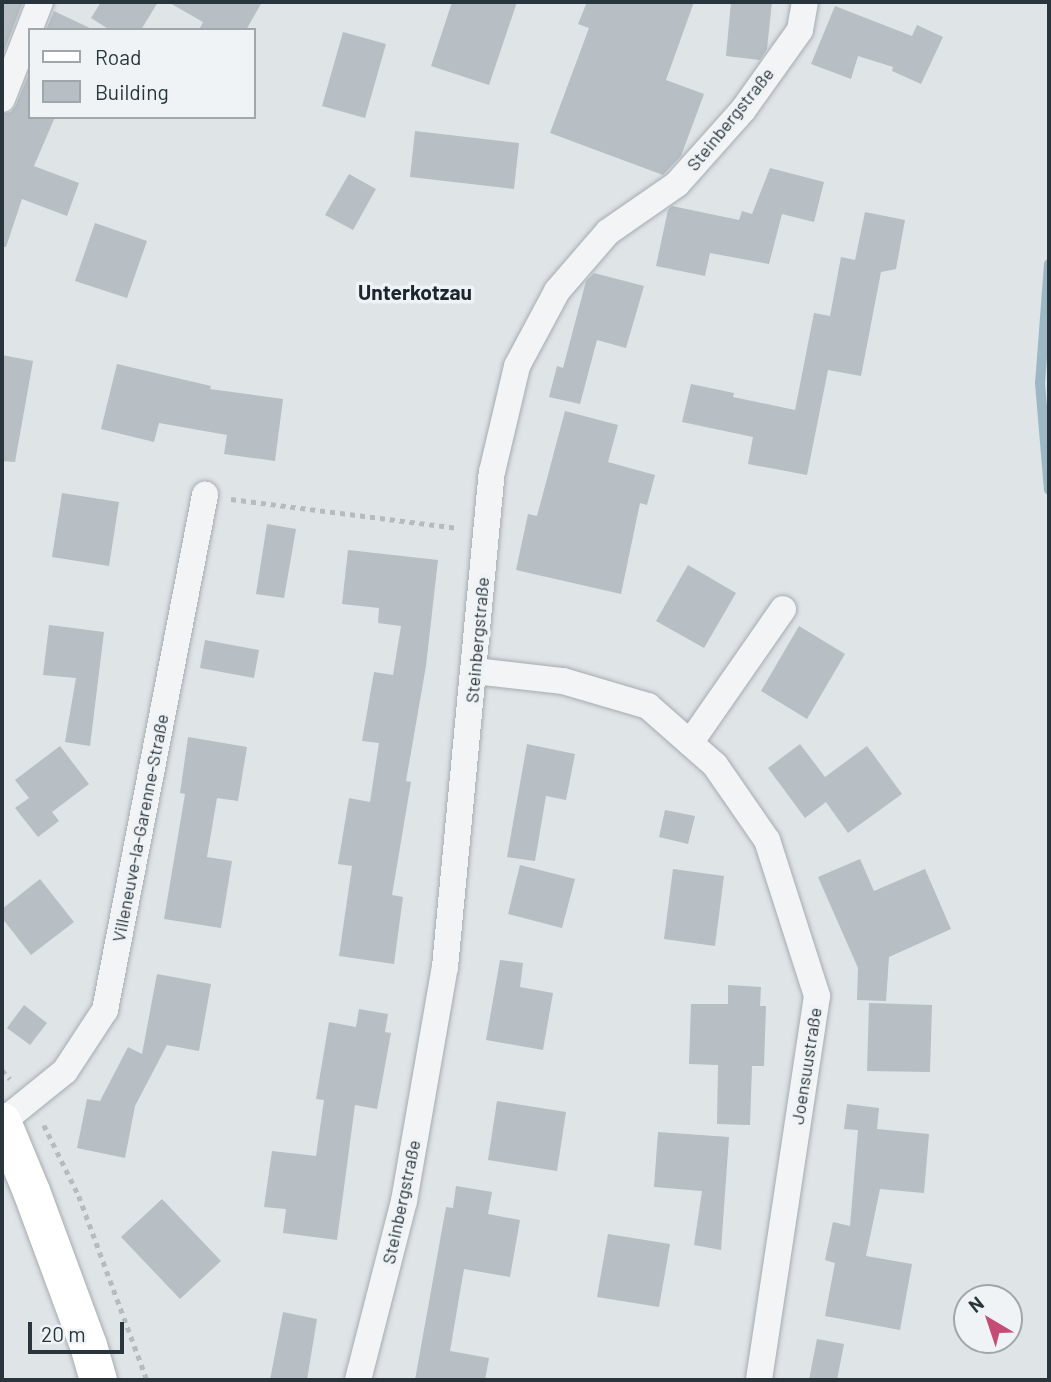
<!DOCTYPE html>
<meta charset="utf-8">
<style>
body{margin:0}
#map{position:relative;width:1051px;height:1382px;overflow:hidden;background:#dfe4e7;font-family:Barlow,sans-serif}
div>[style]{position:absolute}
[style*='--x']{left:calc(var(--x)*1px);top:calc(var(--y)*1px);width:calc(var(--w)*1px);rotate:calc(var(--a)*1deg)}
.stream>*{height:10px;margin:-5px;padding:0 5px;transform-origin:5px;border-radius:5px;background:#9db8c5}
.building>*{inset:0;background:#b7bec4}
.path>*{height:4.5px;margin-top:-2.25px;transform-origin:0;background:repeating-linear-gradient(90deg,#b6bbbe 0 5px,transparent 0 10px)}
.roads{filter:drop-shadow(0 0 2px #a5acb1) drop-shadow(0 0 2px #a5acb1)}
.street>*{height:26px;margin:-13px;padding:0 13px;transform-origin:13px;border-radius:13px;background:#f2f4f6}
.secondary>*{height:37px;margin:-18.5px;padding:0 18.5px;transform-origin:18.5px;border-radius:18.5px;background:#fff}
span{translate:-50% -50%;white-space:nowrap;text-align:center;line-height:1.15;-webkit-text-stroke:7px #eff3f5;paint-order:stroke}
.street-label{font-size:18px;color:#29353d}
.quarter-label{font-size:21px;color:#1c262e;font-weight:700}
.frame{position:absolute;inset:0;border:4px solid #29353d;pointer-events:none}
.legend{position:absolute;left:28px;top:28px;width:228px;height:91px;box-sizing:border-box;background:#eff3f5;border:2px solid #a0a7ab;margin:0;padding:9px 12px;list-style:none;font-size:21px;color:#29353d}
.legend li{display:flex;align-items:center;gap:14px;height:35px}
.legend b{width:35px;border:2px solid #a0a7ab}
.north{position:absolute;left:953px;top:1284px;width:70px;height:70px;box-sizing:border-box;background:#eff3f5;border:2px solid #a0a7ab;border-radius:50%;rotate:321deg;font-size:19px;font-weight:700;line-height:28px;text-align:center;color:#29353d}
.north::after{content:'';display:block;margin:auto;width:24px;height:32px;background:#c44d76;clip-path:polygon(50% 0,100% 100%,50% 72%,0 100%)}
.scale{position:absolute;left:28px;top:1322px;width:96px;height:32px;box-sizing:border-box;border:4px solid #29353d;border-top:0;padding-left:9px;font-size:21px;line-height:24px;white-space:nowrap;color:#29353d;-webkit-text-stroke:5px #eff3f5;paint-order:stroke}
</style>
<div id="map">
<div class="stream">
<i style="--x:1049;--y:264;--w:119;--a:94.3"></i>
<i style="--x:1040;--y:383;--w:107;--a:85.2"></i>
</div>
<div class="building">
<i style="clip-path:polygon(2px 2px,23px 2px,2px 56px)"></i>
<i style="clip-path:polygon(101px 2px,158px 2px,141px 30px,110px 30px,91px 18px)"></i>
<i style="clip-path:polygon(168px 2px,262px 2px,246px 30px,199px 30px,203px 22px)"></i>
<i style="clip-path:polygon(452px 2px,517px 2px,489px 85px,431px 66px)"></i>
<i style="clip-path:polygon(587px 2px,694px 2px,666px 80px,704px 94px,681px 156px,663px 175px,550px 133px,589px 28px,578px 24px)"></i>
<i style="clip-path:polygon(731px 2px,772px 2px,767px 49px,760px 60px,726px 56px)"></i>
<i style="clip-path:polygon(835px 6px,912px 36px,917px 25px,943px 37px,921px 84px,892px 71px,893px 67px,858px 56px,851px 79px,811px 64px)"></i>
<i style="clip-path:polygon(54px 11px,94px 30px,46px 30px)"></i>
<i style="clip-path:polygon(343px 32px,386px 44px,365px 118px,322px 106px)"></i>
<i style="clip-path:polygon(30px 71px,30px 117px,55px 117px,34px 166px,79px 183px,67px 216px,22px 199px,6px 247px,2px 247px,2px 114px,11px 112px,16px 105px)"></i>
<i style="clip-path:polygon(415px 131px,519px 143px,514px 189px,410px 177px)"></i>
<i style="clip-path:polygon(770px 168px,824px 182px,814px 222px,782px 214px,769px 264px,710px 253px,705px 276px,656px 266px,668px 210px,672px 206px,739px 220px,742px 211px,752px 214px)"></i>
<i style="clip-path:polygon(349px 174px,376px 189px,353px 230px,325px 215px)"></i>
<i style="clip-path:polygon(865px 212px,905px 220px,896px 269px,881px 272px,861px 376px,828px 370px,807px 475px,748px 464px,753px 437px,682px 422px,691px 384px,734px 393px,733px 397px,795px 410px,814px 313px,830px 316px,841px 257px,855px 260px)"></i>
<i style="clip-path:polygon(95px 223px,147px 241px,127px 298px,75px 281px)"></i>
<i style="clip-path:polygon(594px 273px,644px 286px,626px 348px,597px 340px,580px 404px,549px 397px,557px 366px,563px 368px,586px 281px)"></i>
<i style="clip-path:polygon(2px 355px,33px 361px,15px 462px,2px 461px)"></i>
<i style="clip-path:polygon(117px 364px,211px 386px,210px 389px,283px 399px,275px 461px,224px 454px,227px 435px,159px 423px,154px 442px,101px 429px)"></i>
<i style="clip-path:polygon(565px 411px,618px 425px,608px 462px,655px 475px,647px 505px,640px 503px,621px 594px,516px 570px,528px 514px,537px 516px)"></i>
<i style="clip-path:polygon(62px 493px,119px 502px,109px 566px,52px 557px)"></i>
<i style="clip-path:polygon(267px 524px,296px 529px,284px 598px,256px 594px)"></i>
<i style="clip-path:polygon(348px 550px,438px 560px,426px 666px,406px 781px,411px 782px,392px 895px,403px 897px,394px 964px,339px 956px,352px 866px,338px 864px,349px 798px,370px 802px,379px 743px,362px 741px,374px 672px,393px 675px,401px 626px,378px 623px,379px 608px,342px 604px)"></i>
<i style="clip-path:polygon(688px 565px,736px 593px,704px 648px,656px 621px)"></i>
<i style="clip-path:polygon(49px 625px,104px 632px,90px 746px,65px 742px,76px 678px,43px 675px)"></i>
<i style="clip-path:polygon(799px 626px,845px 654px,807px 719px,761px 691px)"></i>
<i style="clip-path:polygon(205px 640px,259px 650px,254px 678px,200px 668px)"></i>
<i style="clip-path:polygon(188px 737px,247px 747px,238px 801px,217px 798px,207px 857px,232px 861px,221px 928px,164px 919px,185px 794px,180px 793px)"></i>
<i style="clip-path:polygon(527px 744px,575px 754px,566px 800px,546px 796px,535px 861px,507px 857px)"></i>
<i style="clip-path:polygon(800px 744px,825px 777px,867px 746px,902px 794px,848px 833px,826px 802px,805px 818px,768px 768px)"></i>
<i style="clip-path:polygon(60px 746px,89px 784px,52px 812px,59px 821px,38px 837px,15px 808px,29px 798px,15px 780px)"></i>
<i style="clip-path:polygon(665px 810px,695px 816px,688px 844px,659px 837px)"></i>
<i style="clip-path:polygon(860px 859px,874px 891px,925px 869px,951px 929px,889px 957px,886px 1001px,857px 1000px,858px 968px,818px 877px)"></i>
<i style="clip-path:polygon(520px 865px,575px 879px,562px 928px,508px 914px)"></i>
<i style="clip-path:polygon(673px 869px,724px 876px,715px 946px,664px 939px)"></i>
<i style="clip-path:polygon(40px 879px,74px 922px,31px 955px,2px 918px,2px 909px)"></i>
<i style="clip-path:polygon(500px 960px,523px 963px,520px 987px,553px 993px,543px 1050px,486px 1040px)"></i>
<i style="clip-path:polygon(157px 974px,211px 984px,199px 1051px,167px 1045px,135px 1106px,125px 1158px,77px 1148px,87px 1099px,100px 1101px,128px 1047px,142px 1054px)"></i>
<i style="clip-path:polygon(728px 985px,761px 987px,760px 1006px,766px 1006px,764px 1066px,752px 1066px,750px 1125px,717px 1124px,718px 1065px,689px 1064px,691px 1004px,728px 1004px)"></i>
<i style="clip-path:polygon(869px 1003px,932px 1005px,930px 1072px,867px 1071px)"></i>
<i style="clip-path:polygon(24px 1005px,47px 1023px,30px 1045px,7px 1028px)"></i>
<i style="clip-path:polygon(359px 1009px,388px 1014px,385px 1032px,391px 1033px,377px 1109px,355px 1105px,337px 1240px,283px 1233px,286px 1209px,264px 1207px,272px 1151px,316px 1156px,324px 1100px,316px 1099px,329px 1022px,356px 1027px)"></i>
<i style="clip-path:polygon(497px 1101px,566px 1112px,557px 1171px,488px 1160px)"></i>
<i style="clip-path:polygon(847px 1104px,879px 1108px,877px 1129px,929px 1134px,924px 1193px,880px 1189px,866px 1256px,912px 1264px,900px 1330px,825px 1316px,835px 1263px,825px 1260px,833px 1222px,850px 1226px,858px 1130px,844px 1129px)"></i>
<i style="clip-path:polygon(658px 1132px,729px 1137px,721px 1250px,694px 1245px,702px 1191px,654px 1187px)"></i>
<i style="clip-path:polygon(456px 1186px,492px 1192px,488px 1214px,520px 1220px,510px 1277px,464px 1269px,450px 1351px,489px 1358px,485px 1380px,415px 1380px,446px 1207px,453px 1208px)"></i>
<i style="clip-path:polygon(162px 1199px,221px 1261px,180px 1299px,121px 1237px)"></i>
<i style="clip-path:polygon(608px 1234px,670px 1244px,659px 1307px,597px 1297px)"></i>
<i style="clip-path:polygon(283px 1312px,317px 1319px,307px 1380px,270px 1380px)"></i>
<i style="clip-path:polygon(817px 1339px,844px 1344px,837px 1380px,809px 1380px)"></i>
</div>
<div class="path">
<i style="--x:231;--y:499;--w:229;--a:7.3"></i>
<i style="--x:2;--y:1070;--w:12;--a:48"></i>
<i style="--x:44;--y:1125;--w:79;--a:63.8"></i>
<i style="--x:79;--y:1196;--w:196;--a:69.7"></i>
</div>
<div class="roads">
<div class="street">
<i style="--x:2;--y:99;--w:104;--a:-68.6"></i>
<i style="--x:475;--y:671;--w:89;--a:6.5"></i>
<i style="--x:563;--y:681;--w:89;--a:16.4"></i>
<i style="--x:648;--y:706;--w:89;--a:41.4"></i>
<i style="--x:715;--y:765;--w:91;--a:55.3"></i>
<i style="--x:767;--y:840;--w:164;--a:72.2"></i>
<i style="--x:817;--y:996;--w:388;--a:98.6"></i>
<i style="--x:690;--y:743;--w:163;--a:-55.2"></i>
<i style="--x:2;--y:1122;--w:81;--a:-39"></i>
<i style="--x:65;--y:1071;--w:73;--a:-56.7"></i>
<i style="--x:105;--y:1010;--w:525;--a:-79.01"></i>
<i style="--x:358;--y:1380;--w:185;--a:-75.6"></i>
<i style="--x:404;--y:1201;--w:238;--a:-80.1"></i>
<i style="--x:445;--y:967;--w:497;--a:-84.6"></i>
<i style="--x:492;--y:472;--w:109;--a:-76.7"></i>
<i style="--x:517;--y:366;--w:85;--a:-61.9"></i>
<i style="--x:557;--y:291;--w:78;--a:-49.2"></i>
<i style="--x:608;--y:232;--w:84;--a:-34.8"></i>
<i style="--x:677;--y:184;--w:99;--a:-48.3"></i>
<i style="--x:743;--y:110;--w:98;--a:-54.5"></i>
<i style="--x:800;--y:30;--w:28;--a:-80"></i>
</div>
<div class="secondary">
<i style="--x:2;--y:1121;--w:76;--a:67.5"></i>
<i style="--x:31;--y:1191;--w:164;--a:69.7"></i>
<i style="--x:88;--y:1345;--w:36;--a:74"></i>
</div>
</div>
<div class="street-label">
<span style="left:730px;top:119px;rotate:-51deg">Steinbergstraße</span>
<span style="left:477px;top:640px;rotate:-85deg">Steinbergstraße</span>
<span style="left:140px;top:828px;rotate:-79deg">Villeneuve-la-Garenne-Straße</span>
<span style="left:806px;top:1066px;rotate:-81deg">Joensuustraße</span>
<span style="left:401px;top:1202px;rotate:-78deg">Steinbergstraße</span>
</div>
<div class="quarter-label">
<span style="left:415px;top:292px">Unterkotzau</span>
</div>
<div class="frame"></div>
<ul class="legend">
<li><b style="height:9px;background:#fff"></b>Road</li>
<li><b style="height:19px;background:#b7bec4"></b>Building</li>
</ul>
<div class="north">N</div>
<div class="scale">20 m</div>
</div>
